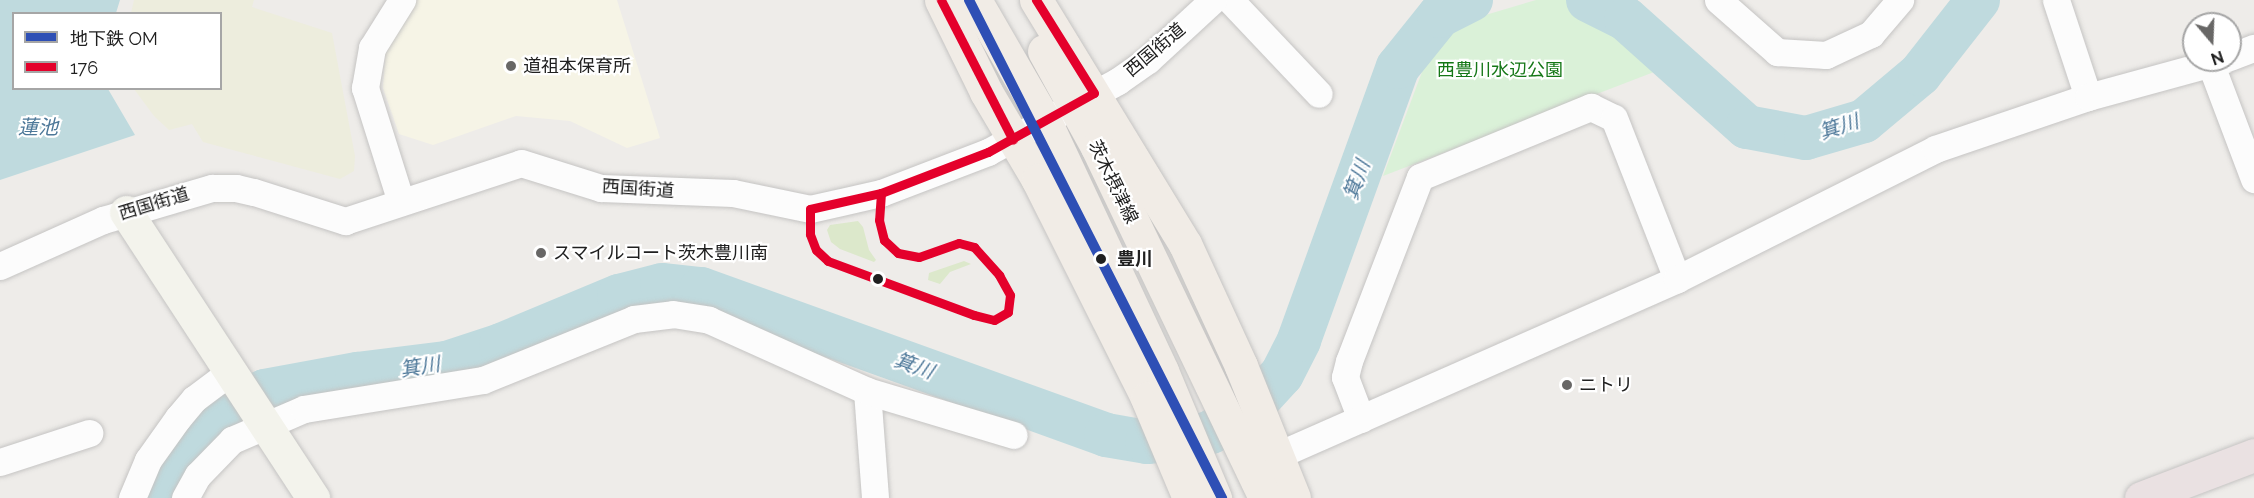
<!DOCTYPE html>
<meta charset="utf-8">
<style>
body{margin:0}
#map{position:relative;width:2254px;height:498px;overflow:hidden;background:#eeece9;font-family:Raleway,"Noto Sans JP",sans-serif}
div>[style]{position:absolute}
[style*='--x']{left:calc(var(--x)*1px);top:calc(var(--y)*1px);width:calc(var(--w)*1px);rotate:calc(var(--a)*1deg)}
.education>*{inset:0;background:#f6f4e6}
.farmland>*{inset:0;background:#ededdd}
.grass>*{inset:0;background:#dce8cb}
.park>*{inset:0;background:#daf1d8}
.water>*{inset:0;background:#bfdade}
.river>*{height:44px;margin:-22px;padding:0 22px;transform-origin:22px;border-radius:22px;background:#bfdade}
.roads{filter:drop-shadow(0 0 2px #c5c4c3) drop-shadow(0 0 2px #c5c4c3)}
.street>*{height:27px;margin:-13.5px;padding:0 13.5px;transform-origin:13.5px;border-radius:13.5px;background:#fcfcfc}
.secondary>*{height:33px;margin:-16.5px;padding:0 16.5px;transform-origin:16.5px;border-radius:16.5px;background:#f3f3ec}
.primary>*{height:33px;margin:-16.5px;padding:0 16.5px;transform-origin:16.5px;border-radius:16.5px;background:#f1ece6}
.highway>*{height:33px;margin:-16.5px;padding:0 16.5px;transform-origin:16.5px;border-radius:16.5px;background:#eae1e2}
.bus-1>*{height:9px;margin:-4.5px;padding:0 4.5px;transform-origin:4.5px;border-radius:4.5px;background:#e4002b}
.metro-1>*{height:10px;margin:-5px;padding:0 5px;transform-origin:5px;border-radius:5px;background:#2e4fb5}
.dots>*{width:16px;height:16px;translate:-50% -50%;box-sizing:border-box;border:3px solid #fff;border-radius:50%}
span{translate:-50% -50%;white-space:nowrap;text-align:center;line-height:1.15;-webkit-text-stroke:4.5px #fff;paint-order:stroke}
.street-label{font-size:18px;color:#202020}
.poi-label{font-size:18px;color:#202020}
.left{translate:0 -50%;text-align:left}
.park-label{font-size:18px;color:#157717}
.stop-label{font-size:18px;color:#202020;font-weight:700}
.water-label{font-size:20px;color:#4d7899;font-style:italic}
.legend{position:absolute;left:12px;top:12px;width:210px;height:78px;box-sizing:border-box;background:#fff;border:2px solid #a6a6a6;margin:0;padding:8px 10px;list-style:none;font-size:18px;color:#202020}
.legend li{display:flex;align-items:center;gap:12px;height:30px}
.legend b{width:30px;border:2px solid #a6a6a6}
.north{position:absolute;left:2182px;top:12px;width:60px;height:60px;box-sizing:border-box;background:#fff;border:2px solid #a6a6a6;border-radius:50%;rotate:161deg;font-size:16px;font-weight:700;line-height:24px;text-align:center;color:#202020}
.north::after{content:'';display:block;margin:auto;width:21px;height:27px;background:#686766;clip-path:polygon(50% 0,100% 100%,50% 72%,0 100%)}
</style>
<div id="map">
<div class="education">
<i style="clip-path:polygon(414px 0,617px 0,660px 138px,627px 148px,570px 121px,516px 116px,433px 145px,399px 134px,383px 88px,386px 45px)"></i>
</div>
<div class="farmland">
<i style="clip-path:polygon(134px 0,254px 0,252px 7px,332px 33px,355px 156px,354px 171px,340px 179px,203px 142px,192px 124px,169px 130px,154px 116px,134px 89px,220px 88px,220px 14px,131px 13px)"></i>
</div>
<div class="grass">
<i style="clip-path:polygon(858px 221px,863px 227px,869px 250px,876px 260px,874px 262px,840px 249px,831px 242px,827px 230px,830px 225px)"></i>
<i style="clip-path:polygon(964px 261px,971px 264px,950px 272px,940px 284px,928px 280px,929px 273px)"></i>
</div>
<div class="park">
<i style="clip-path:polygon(1536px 0,1566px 0,1606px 27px,1654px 72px,1383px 176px,1425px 64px,1444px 39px,1472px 19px)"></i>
</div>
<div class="water">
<i style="clip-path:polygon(0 0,120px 0,116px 13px,14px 14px,14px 88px,108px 89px,135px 135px,0 180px)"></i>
</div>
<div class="river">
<i style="--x:1588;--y:0;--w:42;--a:26.6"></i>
<i style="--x:1626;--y:19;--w:162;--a:41.8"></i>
<i style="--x:1747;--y:127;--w:60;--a:10.6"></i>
<i style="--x:1806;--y:138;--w:60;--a:-16.3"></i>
<i style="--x:1864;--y:121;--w:73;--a:-40"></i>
<i style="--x:1920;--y:74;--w:94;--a:-51.9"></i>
<i style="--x:159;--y:498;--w:73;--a:-56.7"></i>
<i style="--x:199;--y:437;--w:53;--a:-41.2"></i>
<i style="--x:239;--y:402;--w:28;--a:-23"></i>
<i style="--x:265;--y:391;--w:94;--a:-10.5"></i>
<i style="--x:357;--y:374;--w:91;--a:-7"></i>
<i style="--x:447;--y:363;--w:57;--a:-18.4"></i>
<i style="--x:501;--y:345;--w:128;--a:-22.6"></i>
<i style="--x:619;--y:296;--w:44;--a:-14.3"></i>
<i style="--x:662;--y:285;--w:39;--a:6"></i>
<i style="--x:701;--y:289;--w:431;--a:19.8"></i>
<i style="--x:1106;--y:435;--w:42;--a:9.7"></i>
<i style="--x:1147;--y:442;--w:50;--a:-5.7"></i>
<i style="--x:1197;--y:437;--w:15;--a:-20"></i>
<i style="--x:1211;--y:432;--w:45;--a:-30.5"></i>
<i style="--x:1250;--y:409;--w:47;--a:-47.6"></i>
<i style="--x:1282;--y:374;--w:38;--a:-63"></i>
<i style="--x:1299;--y:340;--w:290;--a:-70.1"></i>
<i style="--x:1398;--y:67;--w:65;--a:-51.2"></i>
<i style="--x:1439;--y:16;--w:36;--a:-27"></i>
</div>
<div class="roads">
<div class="street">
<i style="--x:1230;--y:0;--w:129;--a:46.6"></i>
<i style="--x:1718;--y:0;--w:79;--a:41.4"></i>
<i style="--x:1777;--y:52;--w:49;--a:3.5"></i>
<i style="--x:1826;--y:55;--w:50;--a:-25"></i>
<i style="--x:1871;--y:34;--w:45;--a:-49.5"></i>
<i style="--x:2056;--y:0;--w:102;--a:71.7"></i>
<i style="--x:2230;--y:57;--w:26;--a:-21"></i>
<i style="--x:2211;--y:65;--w:122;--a:69.3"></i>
<i style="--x:401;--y:202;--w:120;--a:-107.5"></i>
<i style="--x:365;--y:88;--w:41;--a:-80.1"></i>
<i style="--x:372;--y:48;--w:57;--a:-58"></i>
<i style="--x:0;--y:266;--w:113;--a:-24.1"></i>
<i style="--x:103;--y:220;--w:114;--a:-16.4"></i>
<i style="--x:212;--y:188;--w:24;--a:0"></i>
<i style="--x:236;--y:188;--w:18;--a:13"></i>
<i style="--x:254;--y:192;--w:96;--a:17.7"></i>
<i style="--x:345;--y:221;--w:185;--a:-18.2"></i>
<i style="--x:521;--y:163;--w:84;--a:17.4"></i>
<i style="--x:601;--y:188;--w:132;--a:2.2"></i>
<i style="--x:733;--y:193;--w:79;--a:11.7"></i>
<i style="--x:810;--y:209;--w:73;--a:-12.7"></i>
<i style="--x:881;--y:193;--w:115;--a:-21"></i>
<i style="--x:988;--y:152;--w:148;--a:-28.6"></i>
<i style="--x:1118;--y:81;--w:37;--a:-35"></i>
<i style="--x:1148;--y:60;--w:88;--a:-42.7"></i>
<i style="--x:867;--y:391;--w:107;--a:85.7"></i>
<i style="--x:1361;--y:419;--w:45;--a:-110.9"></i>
<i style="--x:1345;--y:377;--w:16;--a:-76"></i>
<i style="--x:1349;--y:361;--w:197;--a:-68.9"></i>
<i style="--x:1420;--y:177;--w:185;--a:-22.3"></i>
<i style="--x:1591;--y:107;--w:25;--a:26"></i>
<i style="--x:1614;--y:118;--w:173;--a:68.6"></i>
<i style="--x:1276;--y:456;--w:438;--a:-23.8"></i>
<i style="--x:1677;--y:279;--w:289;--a:-26.7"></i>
<i style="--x:1935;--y:149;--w:162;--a:-18.8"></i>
<i style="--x:2088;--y:97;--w:140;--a:-15.3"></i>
<i style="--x:0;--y:462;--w:94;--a:-18"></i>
<i style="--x:132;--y:498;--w:41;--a:-67.2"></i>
<i style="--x:148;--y:460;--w:52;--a:-54.5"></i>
<i style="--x:178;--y:418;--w:25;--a:-50"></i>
<i style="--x:194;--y:399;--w:45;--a:-36.9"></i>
<i style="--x:185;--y:498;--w:26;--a:-61"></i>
<i style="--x:198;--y:475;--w:49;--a:-45.8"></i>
<i style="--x:232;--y:440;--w:78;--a:-23.3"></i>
<i style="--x:304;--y:409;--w:181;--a:-9.2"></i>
<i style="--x:483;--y:380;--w:163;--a:-22"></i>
<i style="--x:634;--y:319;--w:39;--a:-7"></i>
<i style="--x:673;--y:314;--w:36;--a:9"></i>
<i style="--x:709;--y:320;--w:173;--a:24.2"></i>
<i style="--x:867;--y:391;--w:153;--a:16.7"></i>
</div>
<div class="secondary">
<i style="--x:126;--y:212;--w:342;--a:56.8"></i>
</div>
<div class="primary">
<i style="--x:941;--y:0;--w:102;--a:63.9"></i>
<i style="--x:986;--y:92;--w:102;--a:59.4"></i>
<i style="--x:1038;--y:180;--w:244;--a:63.4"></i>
<i style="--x:1147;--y:398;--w:108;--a:67.2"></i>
<i style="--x:975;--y:0;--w:140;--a:60"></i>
<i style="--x:1045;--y:121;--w:276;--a:64.9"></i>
<i style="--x:1162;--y:371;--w:138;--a:67.3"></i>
<i style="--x:1036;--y:0;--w:286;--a:58.6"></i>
<i style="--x:1185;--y:244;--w:134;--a:65.3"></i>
<i style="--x:1241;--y:366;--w:142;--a:68.1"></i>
<i style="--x:1044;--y:51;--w:110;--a:61.1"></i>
<i style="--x:1097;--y:147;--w:389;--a:64.4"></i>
</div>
<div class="highway">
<i style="--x:2141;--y:498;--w:121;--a:-20.8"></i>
</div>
</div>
<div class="bus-1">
<i style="--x:941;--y:0;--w:157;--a:62.8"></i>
<i style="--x:881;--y:193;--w:27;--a:94"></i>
<i style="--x:879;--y:220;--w:21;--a:76"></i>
<i style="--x:884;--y:240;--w:19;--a:43"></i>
<i style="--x:898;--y:253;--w:21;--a:11"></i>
<i style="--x:919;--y:257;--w:42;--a:-19.3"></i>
<i style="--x:959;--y:243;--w:16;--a:15"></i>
<i style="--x:974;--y:247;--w:38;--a:48"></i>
<i style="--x:999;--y:275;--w:23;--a:61"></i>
<i style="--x:1010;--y:295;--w:17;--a:97"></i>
<i style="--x:1008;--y:312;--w:16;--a:150"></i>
<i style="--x:994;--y:320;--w:21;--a:-166"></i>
<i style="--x:974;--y:315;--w:156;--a:-159.7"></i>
<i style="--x:828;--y:261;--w:16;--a:-137"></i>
<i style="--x:816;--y:250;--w:17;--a:-111"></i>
<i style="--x:810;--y:234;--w:25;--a:-90"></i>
<i style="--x:810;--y:209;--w:73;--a:-12.7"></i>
<i style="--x:881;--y:193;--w:115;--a:-21"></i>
<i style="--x:988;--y:152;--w:121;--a:-29.1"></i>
<i style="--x:1094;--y:93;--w:110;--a:-121.9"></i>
</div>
<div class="metro-1">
<i style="--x:969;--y:0;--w:559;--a:63.07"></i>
</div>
<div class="dots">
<i style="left:511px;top:66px;background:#686766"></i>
<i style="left:541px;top:253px;background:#686766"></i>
<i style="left:1101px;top:259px;background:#202020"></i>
<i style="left:878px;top:279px;background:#202020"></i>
<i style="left:1567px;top:385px;background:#686766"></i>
</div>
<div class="street-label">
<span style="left:1155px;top:50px;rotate:-40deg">西国街道</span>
<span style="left:1113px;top:182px;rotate:64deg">茨木摂津線</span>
<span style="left:638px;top:189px;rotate:4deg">西国街道</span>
<span style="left:154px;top:204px;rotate:-17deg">西国街道</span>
</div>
<div class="poi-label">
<span class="left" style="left:523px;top:66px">道祖本保育所</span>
<span class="left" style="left:553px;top:253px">スマイルコート茨木豊川南</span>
<span class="left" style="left:1579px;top:385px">ニトリ</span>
</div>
<div class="park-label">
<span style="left:1500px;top:70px">西豊川水辺公園</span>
</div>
<div class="stop-label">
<span class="left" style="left:1117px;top:259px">豊川</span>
</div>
<div class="water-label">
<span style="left:38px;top:127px">蓮池</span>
<span style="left:1839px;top:127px;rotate:-18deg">箕川</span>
<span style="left:1357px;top:180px;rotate:-70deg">箕川</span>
<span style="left:914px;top:366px;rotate:20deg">箕川</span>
<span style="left:420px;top:367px;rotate:-9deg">箕川</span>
</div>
<ul class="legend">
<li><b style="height:8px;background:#2e4fb5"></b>地下鉄 OM</li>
<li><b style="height:8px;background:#e4002b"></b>176</li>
</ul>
<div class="north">N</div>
</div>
